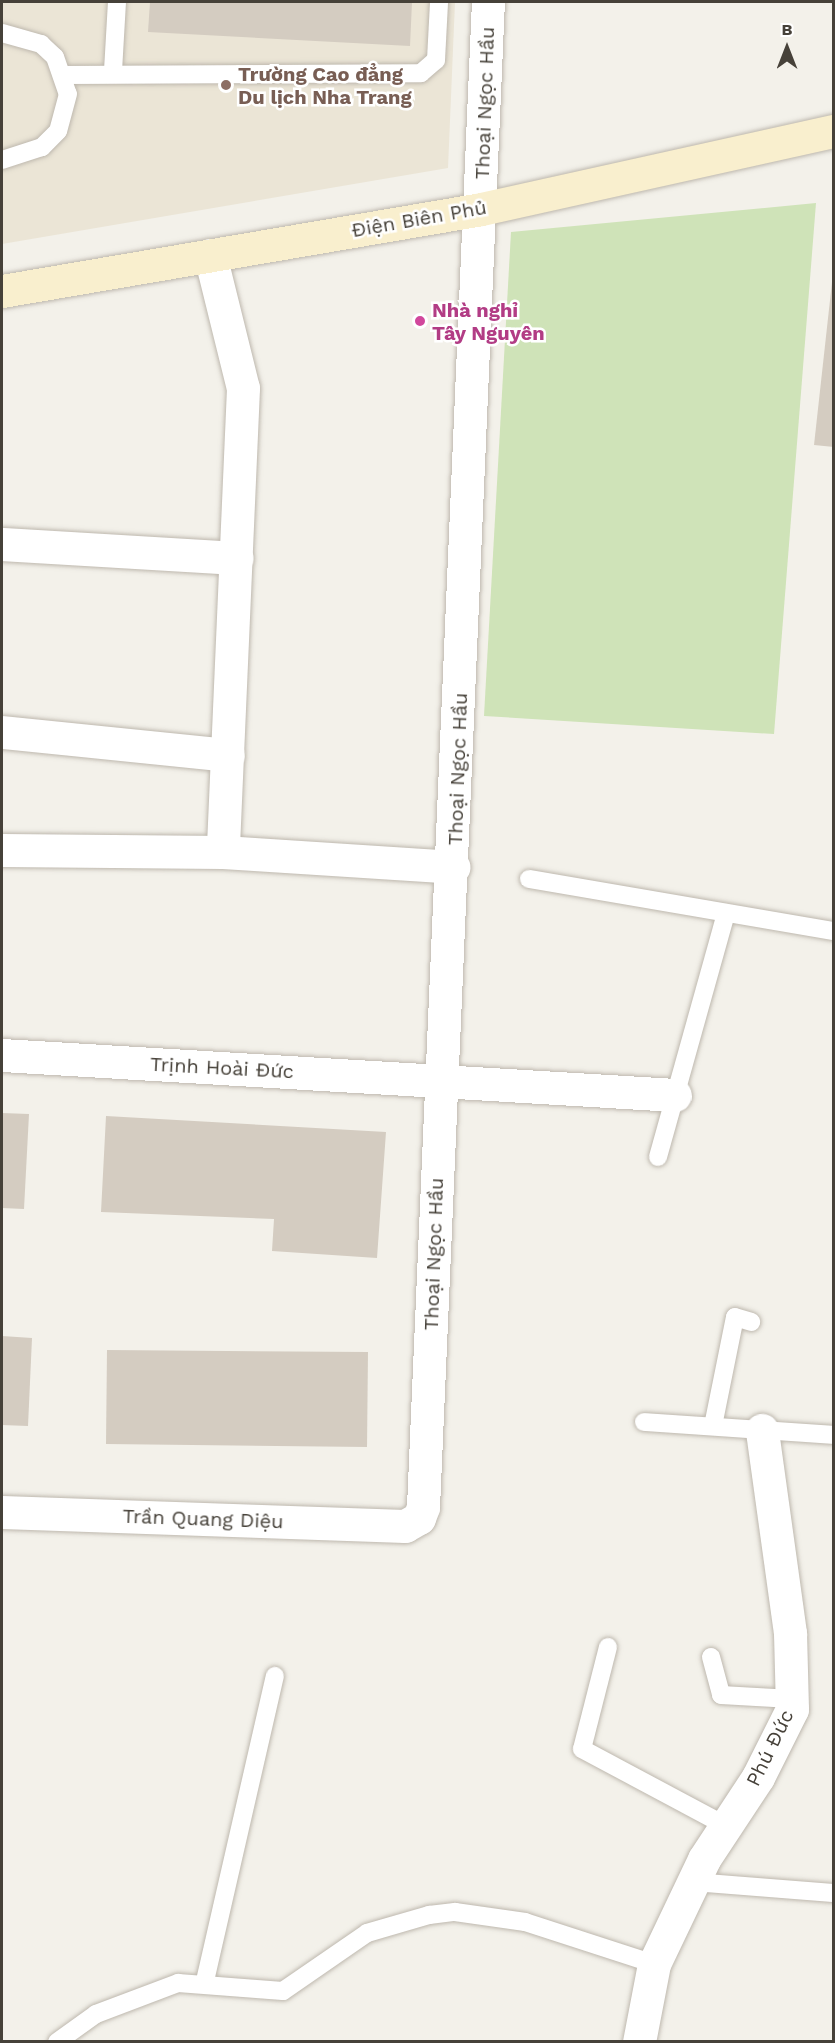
<!DOCTYPE html>
<meta charset="utf-8">
<style>
body{margin:0}
#map{position:relative;width:835px;height:2043px;overflow:hidden;background:#f3f1ea;font-family:"Work Sans",sans-serif}
div>[style]{position:absolute}
[style*='--x']{left:calc(var(--x)*1px);top:calc(var(--y)*1px);width:calc(var(--w)*1px);rotate:calc(var(--a)*1deg)}
.education>*{inset:0;background:#ebe5d6}
.green>*{inset:0;background:#cfe3b8}
.building>*{inset:0;background:#d4ccc1}
.roads{filter:drop-shadow(0 0 2px #beb8ae) drop-shadow(0 0 2px #beb8ae)}
.lane>*{height:18px;margin:-9px;padding:0 9px;transform-origin:9px;border-radius:9px;background:#fff}
.street>*{height:33px;margin:-16.5px;padding:0 16.5px;transform-origin:16.5px;border-radius:16.5px;background:#fff}
.secondary>*{height:33px;margin:-16.5px;padding:0 16.5px;transform-origin:16.5px;border-radius:16.5px;background:#f9efce}
.dots>*{width:16px;height:16px;translate:-50% -50%;box-sizing:border-box;border:3px solid #fff;border-radius:50%}
span{translate:-50% -50%;white-space:nowrap;text-align:center;line-height:1.15;-webkit-text-stroke:5px #fff;paint-order:stroke}
.education-label{font-size:20px;color:#785e54;font-weight:700}
.left{translate:0 -50%;text-align:left}
.street-label{font-size:20px;color:#464139}
.hotel-label{font-size:20px;color:#b23c85;font-weight:700}
.frame{position:absolute;inset:0;border:3px solid #464139;pointer-events:none}
.north{position:absolute;left:757px;top:18px;width:60px;height:60px;-webkit-text-stroke:4px #fff;paint-order:stroke;rotate:0deg;font-size:16px;font-weight:700;line-height:24px;text-align:center;color:#464139}
.north::after{content:'';display:block;margin:auto;width:21px;height:27px;background:#464139;clip-path:polygon(50% 0,100% 100%,50% 72%,0 100%)}
</style>
<div id="map">
<div class="education">
<i style="clip-path:polygon(2px 2px,455px 2px,448px 168px,2px 244px)"></i>
</div>
<div class="green">
<i style="clip-path:polygon(816px 203px,774px 734px,484px 716px,511px 232px)"></i>
</div>
<div class="building">
<i style="clip-path:polygon(150px 2px,412px 2px,410px 46px,148px 32px)"></i>
<i style="clip-path:polygon(834px 264px,834px 447px,814px 445px)"></i>
<i style="clip-path:polygon(2px 1113px,29px 1114px,24px 1209px,2px 1208px)"></i>
<i style="clip-path:polygon(106px 1116px,386px 1132px,377px 1258px,272px 1251px,274px 1219px,101px 1212px)"></i>
<i style="clip-path:polygon(2px 1336px,32px 1338px,28px 1426px,2px 1425px)"></i>
<i style="clip-path:polygon(107px 1350px,368px 1352px,367px 1447px,106px 1444px)"></i>
</div>
<div class="roads">
<div class="lane">
<i style="--x:2;--y:33;--w:41;--a:15.8"></i>
<i style="--x:41;--y:44;--w:19;--a:43"></i>
<i style="--x:55;--y:57;--w:39;--a:71"></i>
<i style="--x:68;--y:94;--w:38;--a:105"></i>
<i style="--x:58;--y:131;--w:23;--a:135"></i>
<i style="--x:42;--y:147;--w:42;--a:162"></i>
<i style="--x:113;--y:71;--w:69;--a:-86.7"></i>
<i style="--x:64;--y:75;--w:357;--a:-0.3"></i>
<i style="--x:421;--y:73;--w:20;--a:-41"></i>
<i style="--x:436;--y:60;--w:58;--a:-87"></i>
<i style="--x:529;--y:879;--w:309;--a:9.7"></i>
<i style="--x:658;--y:1157;--w:253;--a:-74.4"></i>
<i style="--x:644;--y:1422;--w:190;--a:3.9"></i>
<i style="--x:713;--y:1426;--w:111;--a:-78.6"></i>
<i style="--x:735;--y:1317;--w:17;--a:17"></i>
<i style="--x:608;--y:1647;--w:105;--a:104.3"></i>
<i style="--x:582;--y:1749;--w:163;--a:28.1"></i>
<i style="--x:711;--y:1657;--w:39;--a:75"></i>
<i style="--x:721;--y:1695;--w:71;--a:3.2"></i>
<i style="--x:693;--y:1882;--w:141;--a:4.5"></i>
<i style="--x:205;--y:1981;--w:313;--a:-77.1"></i>
<i style="--x:57;--y:2042;--w:48;--a:-35.7"></i>
<i style="--x:96;--y:2014;--w:88;--a:-20.7"></i>
<i style="--x:178;--y:1983;--w:105;--a:4.4"></i>
<i style="--x:283;--y:1991;--w:102;--a:-34.6"></i>
<i style="--x:367;--y:1933;--w:65;--a:-16.2"></i>
<i style="--x:429;--y:1915;--w:26;--a:-7"></i>
<i style="--x:455;--y:1912;--w:71;--a:8.1"></i>
<i style="--x:525;--y:1922;--w:136;--a:18"></i>
</div>
<div class="street">
<i style="--x:210;--y:255;--w:137;--a:76.1"></i>
<i style="--x:243;--y:388;--w:464;--a:92.5"></i>
<i style="--x:2;--y:544;--w:235;--a:3.4"></i>
<i style="--x:2;--y:732;--w:227;--a:5.8"></i>
<i style="--x:2;--y:850;--w:221;--a:0.5"></i>
<i style="--x:223;--y:852;--w:231;--a:3.7"></i>
<i style="--x:2;--y:1055;--w:674;--a:3.4"></i>
<i style="--x:2;--y:1512;--w:403;--a:2"></i>
<i style="--x:405;--y:1526;--w:16;--a:-30"></i>
<i style="--x:419;--y:1518;--w:12;--a:-70"></i>
<i style="--x:423;--y:1507;--w:1506;--a:-87.53"></i>
<i style="--x:639;--y:2042;--w:79;--a:-79.1"></i>
<i style="--x:654;--y:1964;--w:116;--a:-64.5"></i>
<i style="--x:704;--y:1859;--w:98;--a:-56.6"></i>
<i style="--x:758;--y:1777;--w:76;--a:-63.4"></i>
<i style="--x:792;--y:1709;--w:76;--a:-91.5"></i>
<i style="--x:790;--y:1633;--w:205;--a:-97.9"></i>
</div>
<div class="secondary">
<i style="--x:2;--y:291;--w:486;--a:-9.7"></i>
<i style="--x:481;--y:209;--w:362;--a:-12.5"></i>
</div>
</div>
<div class="dots">
<i style="left:226px;top:85px;background:#8d6e63"></i>
<i style="left:420px;top:321px;background:#d1479c"></i>
</div>
<div class="education-label">
<span class="left" style="left:238px;top:86px">Trường Cao đẳng<br>Du lịch Nha Trang</span>
</div>
<div class="street-label">
<span style="left:485px;top:103px;rotate:-88deg">Thoại Ngọc Hầu</span>
<span style="left:419px;top:219px;rotate:-10deg">Điện Biên Phủ</span>
<span style="left:458px;top:769px;rotate:-88deg">Thoại Ngọc Hầu</span>
<span style="left:222px;top:1068px;rotate:3deg">Trịnh Hoài Đức</span>
<span style="left:434px;top:1254px;rotate:-88deg">Thoại Ngọc Hầu</span>
<span style="left:203px;top:1519px;rotate:2deg">Trần Quang Diệu</span>
<span style="left:770px;top:1748px;rotate:-64deg">Phú Đức</span>
</div>
<div class="hotel-label">
<span class="left" style="left:432px;top:322px">Nhà nghỉ<br>Tây Nguyên</span>
</div>
<div class="frame"></div>
<div class="north">B</div>
</div>
